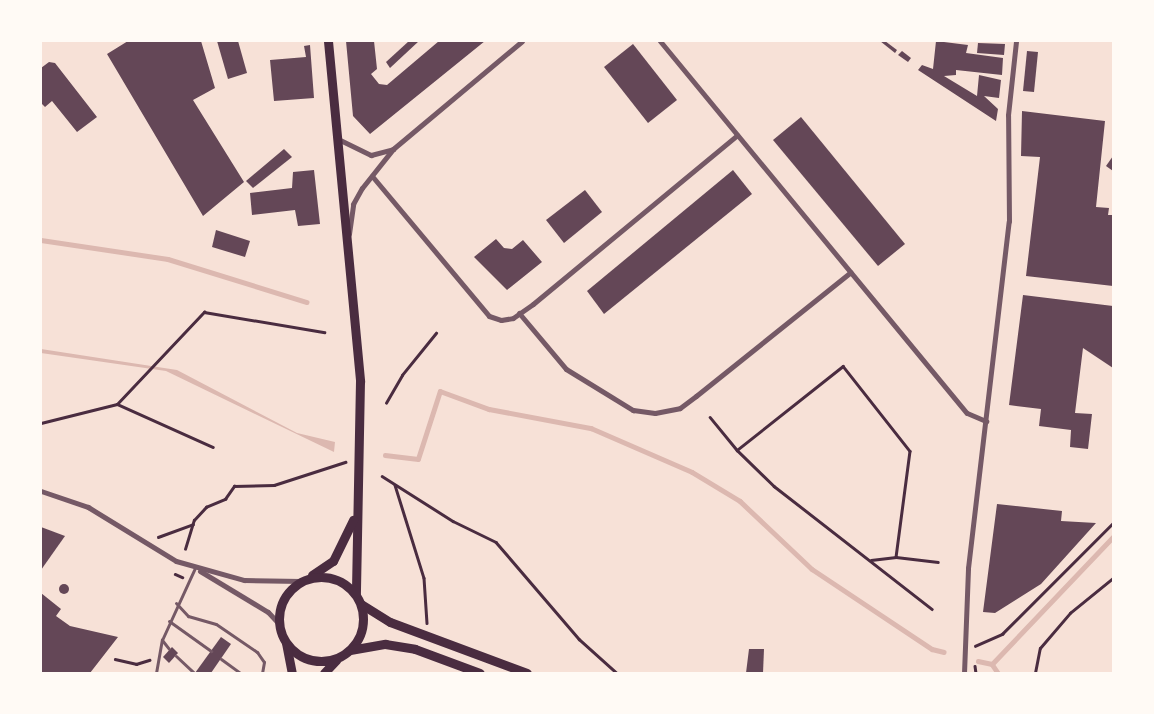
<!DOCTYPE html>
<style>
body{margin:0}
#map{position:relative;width:1154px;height:714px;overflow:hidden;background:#f7e1d7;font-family:Manrope,sans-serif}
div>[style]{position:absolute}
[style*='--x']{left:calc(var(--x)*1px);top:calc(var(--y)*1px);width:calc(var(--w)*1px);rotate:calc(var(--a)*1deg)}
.water>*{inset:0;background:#dcb8b0}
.stream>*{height:4.5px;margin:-2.25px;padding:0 2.25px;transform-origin:2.25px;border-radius:2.25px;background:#dcb8b0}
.building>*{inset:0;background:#644757}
.round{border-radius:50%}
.path>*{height:2.5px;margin:-1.25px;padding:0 1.25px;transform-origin:1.25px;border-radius:1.25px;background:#4a2c40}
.service>*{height:3px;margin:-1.5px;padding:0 1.5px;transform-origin:1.5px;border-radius:1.5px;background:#755966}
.minor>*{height:5px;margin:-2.5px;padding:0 2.5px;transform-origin:2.5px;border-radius:2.5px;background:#755966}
.secondary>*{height:9px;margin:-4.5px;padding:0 4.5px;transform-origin:4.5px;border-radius:4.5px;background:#4a2c40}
.secondary>.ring{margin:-4.5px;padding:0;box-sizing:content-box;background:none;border:9px solid #4a2c40;border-radius:50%}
span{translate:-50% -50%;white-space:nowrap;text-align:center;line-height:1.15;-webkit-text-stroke:4px #fffaf5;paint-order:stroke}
.frame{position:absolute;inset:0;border:42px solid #fffaf5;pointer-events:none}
</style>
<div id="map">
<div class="water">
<i style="clip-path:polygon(41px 349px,177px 370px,297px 433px,335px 442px,334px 452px,166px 371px,41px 353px)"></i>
</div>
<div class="stream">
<i style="--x:41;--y:240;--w:128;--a:8.5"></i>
<i style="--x:168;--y:259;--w:145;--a:17.2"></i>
<i style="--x:385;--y:455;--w:33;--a:7"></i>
<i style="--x:418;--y:459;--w:71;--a:-72.1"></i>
<i style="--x:440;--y:391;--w:52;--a:20.2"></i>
<i style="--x:489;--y:409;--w:104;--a:10.6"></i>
<i style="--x:591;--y:428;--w:110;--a:23.5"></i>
<i style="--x:692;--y:472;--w:56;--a:31.1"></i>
<i style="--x:740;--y:501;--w:99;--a:43.4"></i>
<i style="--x:812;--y:569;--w:144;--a:33.7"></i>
<i style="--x:932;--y:649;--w:12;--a:14"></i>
<i style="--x:978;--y:661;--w:14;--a:12"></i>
<i style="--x:992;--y:664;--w:11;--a:56"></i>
<i style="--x:992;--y:664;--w:175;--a:-46.4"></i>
</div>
<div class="building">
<i style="clip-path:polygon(128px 41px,201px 41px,215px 88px,193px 100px,244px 182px,203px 216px,107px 54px)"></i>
<i style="clip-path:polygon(217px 41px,238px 41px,247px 73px,228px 79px)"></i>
<i style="clip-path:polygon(346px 41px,374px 41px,377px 69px,371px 74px,379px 84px,387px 85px,439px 41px,485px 41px,370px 134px,353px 116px)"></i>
<i style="clip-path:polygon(419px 41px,390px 68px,386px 62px,409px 41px)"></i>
<i style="clip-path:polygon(880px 41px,885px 41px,897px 50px,895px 53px)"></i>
<i style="clip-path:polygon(936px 41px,968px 45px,966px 53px,1003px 58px,1002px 75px,956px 70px,956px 75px,944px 76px,977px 96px,979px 75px,1001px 80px,999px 98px,984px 96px,998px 109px,996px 121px,918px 70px,922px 65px,933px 69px)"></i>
<i style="clip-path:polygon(978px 43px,1005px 44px,1004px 55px,977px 53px)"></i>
<i style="clip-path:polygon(633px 44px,677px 100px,648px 123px,604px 67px)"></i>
<i style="clip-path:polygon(310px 45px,314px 98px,274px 101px,270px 60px,306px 57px,304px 46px)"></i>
<i style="clip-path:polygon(902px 51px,911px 58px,908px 62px,898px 55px)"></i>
<i style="clip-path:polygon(1027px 51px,1038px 52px,1034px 92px,1023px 91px)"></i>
<i style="clip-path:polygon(49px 62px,55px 63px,97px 117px,77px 132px,52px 101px,45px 107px,41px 103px,41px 68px)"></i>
<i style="clip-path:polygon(1022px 111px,1105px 121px,1096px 207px,1109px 208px,1108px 215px,1113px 215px,1113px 286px,1026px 276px,1040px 157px,1021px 156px)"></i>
<i style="clip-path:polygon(801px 117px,905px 244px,878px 266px,773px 140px)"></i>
<i style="clip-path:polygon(284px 149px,292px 157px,253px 188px,246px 181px)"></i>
<i style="clip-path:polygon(1113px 156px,1113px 171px,1106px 166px)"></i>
<i style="clip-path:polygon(314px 170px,320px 224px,298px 226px,295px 210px,252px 215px,250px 193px,292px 188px,293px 172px)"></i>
<i style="clip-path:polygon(733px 170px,752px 194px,604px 314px,587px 291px)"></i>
<i style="clip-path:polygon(585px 190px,602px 212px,564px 243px,546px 220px)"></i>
<i style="clip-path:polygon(216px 230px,250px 241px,245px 257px,212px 247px)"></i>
<i style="clip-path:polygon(496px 239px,504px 248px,512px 249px,523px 240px,542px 262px,507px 290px,474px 257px)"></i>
<i style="clip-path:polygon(1023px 295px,1113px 306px,1113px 368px,1083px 348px,1075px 413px,1092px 414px,1088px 449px,1070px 447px,1071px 430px,1039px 426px,1041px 409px,1009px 405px)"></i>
<i style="clip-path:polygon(997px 504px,1062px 511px,1061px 521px,1096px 523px,1041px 584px,995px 613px,983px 612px)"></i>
<i style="clip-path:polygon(41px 527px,65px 536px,41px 570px)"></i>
<i class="round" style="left:59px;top:584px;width:10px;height:10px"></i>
<i style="clip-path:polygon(41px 593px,61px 609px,56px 616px,70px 626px,118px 637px,90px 673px,41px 673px)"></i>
<i style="clip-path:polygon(221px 637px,231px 644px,211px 673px,195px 673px)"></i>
<i style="clip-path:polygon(172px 647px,178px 653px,169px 663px,163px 657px)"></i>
<i style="clip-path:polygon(749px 649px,764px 649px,763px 673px,746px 673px)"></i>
</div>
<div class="path">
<i style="--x:386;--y:403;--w:32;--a:-60"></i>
<i style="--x:402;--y:375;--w:54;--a:-51"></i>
<i style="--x:117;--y:404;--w:127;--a:-46.6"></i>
<i style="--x:204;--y:312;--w:122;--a:9.5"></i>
<i style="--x:710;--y:417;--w:43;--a:50.7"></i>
<i style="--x:737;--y:450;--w:135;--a:-38.4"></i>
<i style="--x:843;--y:366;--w:108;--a:51.8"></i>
<i style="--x:910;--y:451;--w:107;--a:97.5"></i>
<i style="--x:896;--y:557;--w:42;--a:6.8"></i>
<i style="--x:41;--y:423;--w:78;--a:-14"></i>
<i style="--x:117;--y:404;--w:105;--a:24.1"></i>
<i style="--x:737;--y:450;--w:52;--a:44.2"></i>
<i style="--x:774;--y:486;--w:200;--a:37.9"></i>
<i style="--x:382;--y:476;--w:84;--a:32.4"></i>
<i style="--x:453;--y:521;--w:48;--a:26"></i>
<i style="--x:496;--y:542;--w:128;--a:49.4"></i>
<i style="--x:579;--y:639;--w:51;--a:41.8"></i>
<i style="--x:395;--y:485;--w:97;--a:72.7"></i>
<i style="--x:424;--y:578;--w:45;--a:86.2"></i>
<i style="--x:158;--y:537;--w:37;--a:-20"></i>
<i style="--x:185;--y:549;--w:30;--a:-73"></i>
<i style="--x:194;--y:520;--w:18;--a:-47"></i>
<i style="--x:206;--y:507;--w:21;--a:-23"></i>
<i style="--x:225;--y:499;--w:16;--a:-55"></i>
<i style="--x:234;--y:486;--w:40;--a:-1.4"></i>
<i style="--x:274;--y:485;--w:75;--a:-17.9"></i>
<i style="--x:871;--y:560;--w:25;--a:-7"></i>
<i style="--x:175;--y:574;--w:8;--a:23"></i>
<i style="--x:975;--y:646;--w:30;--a:-24"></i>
<i style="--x:1002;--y:634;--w:157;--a:-45"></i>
<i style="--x:115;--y:659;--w:22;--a:13"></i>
<i style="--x:136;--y:664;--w:14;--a:-17"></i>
<i style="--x:975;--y:666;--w:7;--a:82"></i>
<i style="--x:1035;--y:673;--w:25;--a:-79"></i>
<i style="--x:1040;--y:648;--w:46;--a:-49.4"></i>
<i style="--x:1070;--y:613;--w:55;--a:-39.1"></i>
</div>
<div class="service">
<i style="--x:176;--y:603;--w:18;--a:47"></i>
<i style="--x:188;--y:616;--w:29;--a:16"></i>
<i style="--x:216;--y:624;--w:50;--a:34.3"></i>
<i style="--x:257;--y:652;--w:12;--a:55"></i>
<i style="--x:264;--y:662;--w:11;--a:100"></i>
<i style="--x:169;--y:621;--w:52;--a:35.5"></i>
<i style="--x:162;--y:640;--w:11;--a:52"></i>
<i style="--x:176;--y:656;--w:25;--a:43"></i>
<i style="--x:221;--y:659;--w:24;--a:36"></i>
<i style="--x:156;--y:673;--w:34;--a:-80"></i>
<i style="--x:162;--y:640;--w:79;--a:-65.4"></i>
</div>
<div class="minor">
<i style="--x:660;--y:41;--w:482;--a:50.5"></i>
<i style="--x:967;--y:413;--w:21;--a:23"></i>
<i style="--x:338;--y:139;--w:37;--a:26"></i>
<i style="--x:371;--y:155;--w:23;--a:-15"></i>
<i style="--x:372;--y:176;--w:182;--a:50.1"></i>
<i style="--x:489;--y:316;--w:13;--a:18"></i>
<i style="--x:501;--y:320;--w:12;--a:-9"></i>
<i style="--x:513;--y:318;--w:24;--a:-35"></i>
<i style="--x:533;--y:304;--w:265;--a:-39.6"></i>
<i style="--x:349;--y:234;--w:30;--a:-82"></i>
<i style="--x:353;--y:204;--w:18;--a:-61"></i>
<i style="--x:362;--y:188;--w:50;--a:-51.5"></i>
<i style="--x:393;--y:149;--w:168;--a:-39.9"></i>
<i style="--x:519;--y:313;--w:73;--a:50"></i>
<i style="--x:566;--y:369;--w:79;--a:31.5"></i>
<i style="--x:633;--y:410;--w:22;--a:8"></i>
<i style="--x:655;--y:413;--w:25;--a:-11"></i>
<i style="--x:680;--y:408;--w:20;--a:-37"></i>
<i style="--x:696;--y:396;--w:198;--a:-38.7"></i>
<i style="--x:41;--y:491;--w:50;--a:18.8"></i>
<i style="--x:88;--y:507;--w:103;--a:31.5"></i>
<i style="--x:176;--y:561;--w:71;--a:15.6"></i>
<i style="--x:244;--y:580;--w:57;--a:1"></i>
<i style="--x:200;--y:571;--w:79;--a:31.1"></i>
<i style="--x:268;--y:612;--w:16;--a:47"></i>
<i style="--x:964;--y:673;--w:105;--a:-87.8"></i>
<i style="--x:968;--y:568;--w:349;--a:-83.3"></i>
<i style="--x:1009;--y:221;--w:106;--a:-90.5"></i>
<i style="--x:1008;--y:115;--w:74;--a:-83.8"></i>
</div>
<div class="secondary">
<i style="--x:328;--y:41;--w:342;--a:84.6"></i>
<i style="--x:360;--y:381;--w:213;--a:91.1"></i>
<i style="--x:312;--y:575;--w:25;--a:-34"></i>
<i style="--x:333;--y:561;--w:46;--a:-64"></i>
<i class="ring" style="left:279px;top:577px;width:75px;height:75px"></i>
<i style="--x:361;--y:604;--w:34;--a:32"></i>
<i style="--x:390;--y:622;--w:146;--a:20.4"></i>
<i style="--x:286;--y:643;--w:31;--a:79"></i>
<i style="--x:350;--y:650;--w:36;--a:-10"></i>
<i style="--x:385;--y:644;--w:30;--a:9"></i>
<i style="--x:415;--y:649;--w:69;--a:20.3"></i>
<i style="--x:324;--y:673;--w:18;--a:-47"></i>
</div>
<div class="frame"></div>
</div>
